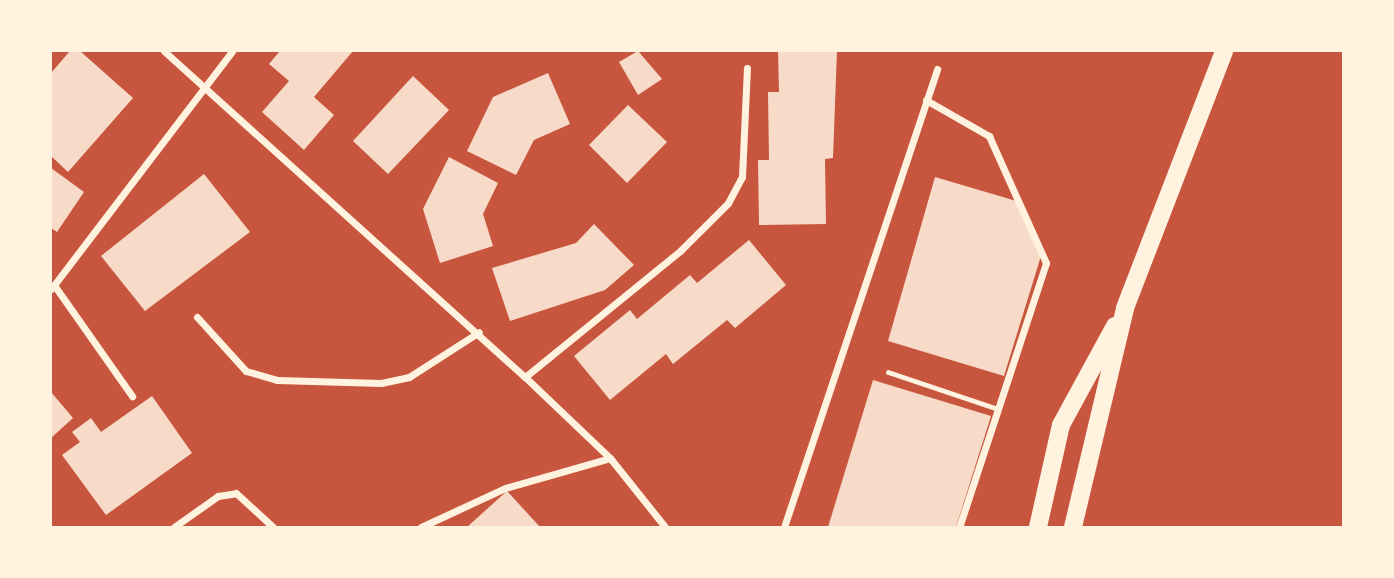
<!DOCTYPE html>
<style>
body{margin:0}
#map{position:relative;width:1394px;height:578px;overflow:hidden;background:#c8553d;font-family:"Nunito Sans",sans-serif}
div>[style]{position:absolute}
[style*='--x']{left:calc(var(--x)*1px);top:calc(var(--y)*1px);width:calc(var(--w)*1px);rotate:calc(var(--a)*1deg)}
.building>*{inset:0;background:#f7dbc8}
.service>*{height:5px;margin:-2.5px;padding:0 2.5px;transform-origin:2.5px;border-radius:2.5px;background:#fff3e0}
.minor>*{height:7px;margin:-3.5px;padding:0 3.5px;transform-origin:3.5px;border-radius:3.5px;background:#fff3e0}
.primary>*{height:18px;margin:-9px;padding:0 9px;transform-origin:9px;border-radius:9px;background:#fff3e0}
span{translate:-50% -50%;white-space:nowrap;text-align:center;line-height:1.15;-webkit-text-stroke:5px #fff3e0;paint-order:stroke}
.frame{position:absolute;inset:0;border:52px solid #fff3e0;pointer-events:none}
</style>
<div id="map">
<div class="building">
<i style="clip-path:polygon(70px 51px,80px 51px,133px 98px,68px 172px,51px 156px,51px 73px)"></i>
<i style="clip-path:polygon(280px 51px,353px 51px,314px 97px,334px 115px,304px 150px,262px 112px,289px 81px,269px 64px)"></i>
<i style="clip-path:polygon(638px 51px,662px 79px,638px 95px,619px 62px)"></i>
<i style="clip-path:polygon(778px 51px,837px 51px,833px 158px,825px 159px,826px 224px,759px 225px,758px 160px,769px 160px,768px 92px,779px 92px)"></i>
<i style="clip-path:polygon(548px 73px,570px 124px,534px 140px,516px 175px,467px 151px,493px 97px)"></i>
<i style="clip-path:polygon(413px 76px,449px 110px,388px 174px,353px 141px)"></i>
<i style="clip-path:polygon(628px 105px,667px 142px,627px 183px,589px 145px)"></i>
<i style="clip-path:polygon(449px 157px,498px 183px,483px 214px,493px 246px,440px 263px,423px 209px)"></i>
<i style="clip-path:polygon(51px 168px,84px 192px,57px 232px,51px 228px)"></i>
<i style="clip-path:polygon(204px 174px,250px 232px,145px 311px,101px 256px)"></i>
<i style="clip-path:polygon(935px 177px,1020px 202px,1041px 256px,1004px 376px,888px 341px)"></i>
<i style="clip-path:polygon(594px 224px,634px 265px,605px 290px,510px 321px,492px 268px,576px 243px)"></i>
<i style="clip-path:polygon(749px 240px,786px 285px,735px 328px,727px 320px,673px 364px,666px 354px,610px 400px,574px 356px,630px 310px,637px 319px,690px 275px,697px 283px)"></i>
<i style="clip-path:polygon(873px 380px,991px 416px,956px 527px,828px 527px)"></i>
<i style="clip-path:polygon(51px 392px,73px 418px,51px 438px)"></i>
<i style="clip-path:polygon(152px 396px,192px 453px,106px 515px,62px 455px,80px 442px,72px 432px,91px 418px,101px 432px)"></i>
<i style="clip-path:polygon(507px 491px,540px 527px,467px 527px)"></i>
</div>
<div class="service">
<i style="--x:888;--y:372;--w:116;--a:18.6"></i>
</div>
<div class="minor">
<i style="--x:164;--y:51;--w:486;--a:42.1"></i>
<i style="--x:525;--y:377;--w:117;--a:43.6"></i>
<i style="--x:610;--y:458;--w:88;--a:51.4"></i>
<i style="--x:926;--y:100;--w:73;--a:29.7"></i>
<i style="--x:989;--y:136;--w:139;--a:65.8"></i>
<i style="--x:1046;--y:263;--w:278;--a:108.2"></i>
<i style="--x:54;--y:285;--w:136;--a:54.9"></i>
<i style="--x:51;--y:289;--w:299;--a:-52.7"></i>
<i style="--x:197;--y:317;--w:73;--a:47.8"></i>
<i style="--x:246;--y:371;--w:32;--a:16"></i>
<i style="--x:277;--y:380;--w:104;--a:1.7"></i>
<i style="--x:381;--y:383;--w:29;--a:-12"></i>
<i style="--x:409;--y:377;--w:83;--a:-32.7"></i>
<i style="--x:525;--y:377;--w:200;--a:-39.1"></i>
<i style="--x:680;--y:251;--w:68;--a:-45"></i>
<i style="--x:728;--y:203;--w:30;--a:-62"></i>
<i style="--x:742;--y:177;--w:109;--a:-87.4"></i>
<i style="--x:174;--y:527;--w:54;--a:-35.2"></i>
<i style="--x:218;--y:496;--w:18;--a:-9"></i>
<i style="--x:236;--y:493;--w:50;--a:42.6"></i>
<i style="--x:421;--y:527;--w:93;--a:-24.9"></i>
<i style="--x:505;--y:488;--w:109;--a:-15.9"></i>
<i style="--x:784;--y:527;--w:483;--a:-71.5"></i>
</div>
<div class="primary">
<i style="--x:1038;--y:527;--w:105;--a:-77.3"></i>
<i style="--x:1061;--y:425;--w:113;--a:-61.4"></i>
<i style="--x:1073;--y:527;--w:225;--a:-76.6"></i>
<i style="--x:1125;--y:308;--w:275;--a:-68.9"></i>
</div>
<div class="frame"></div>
</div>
